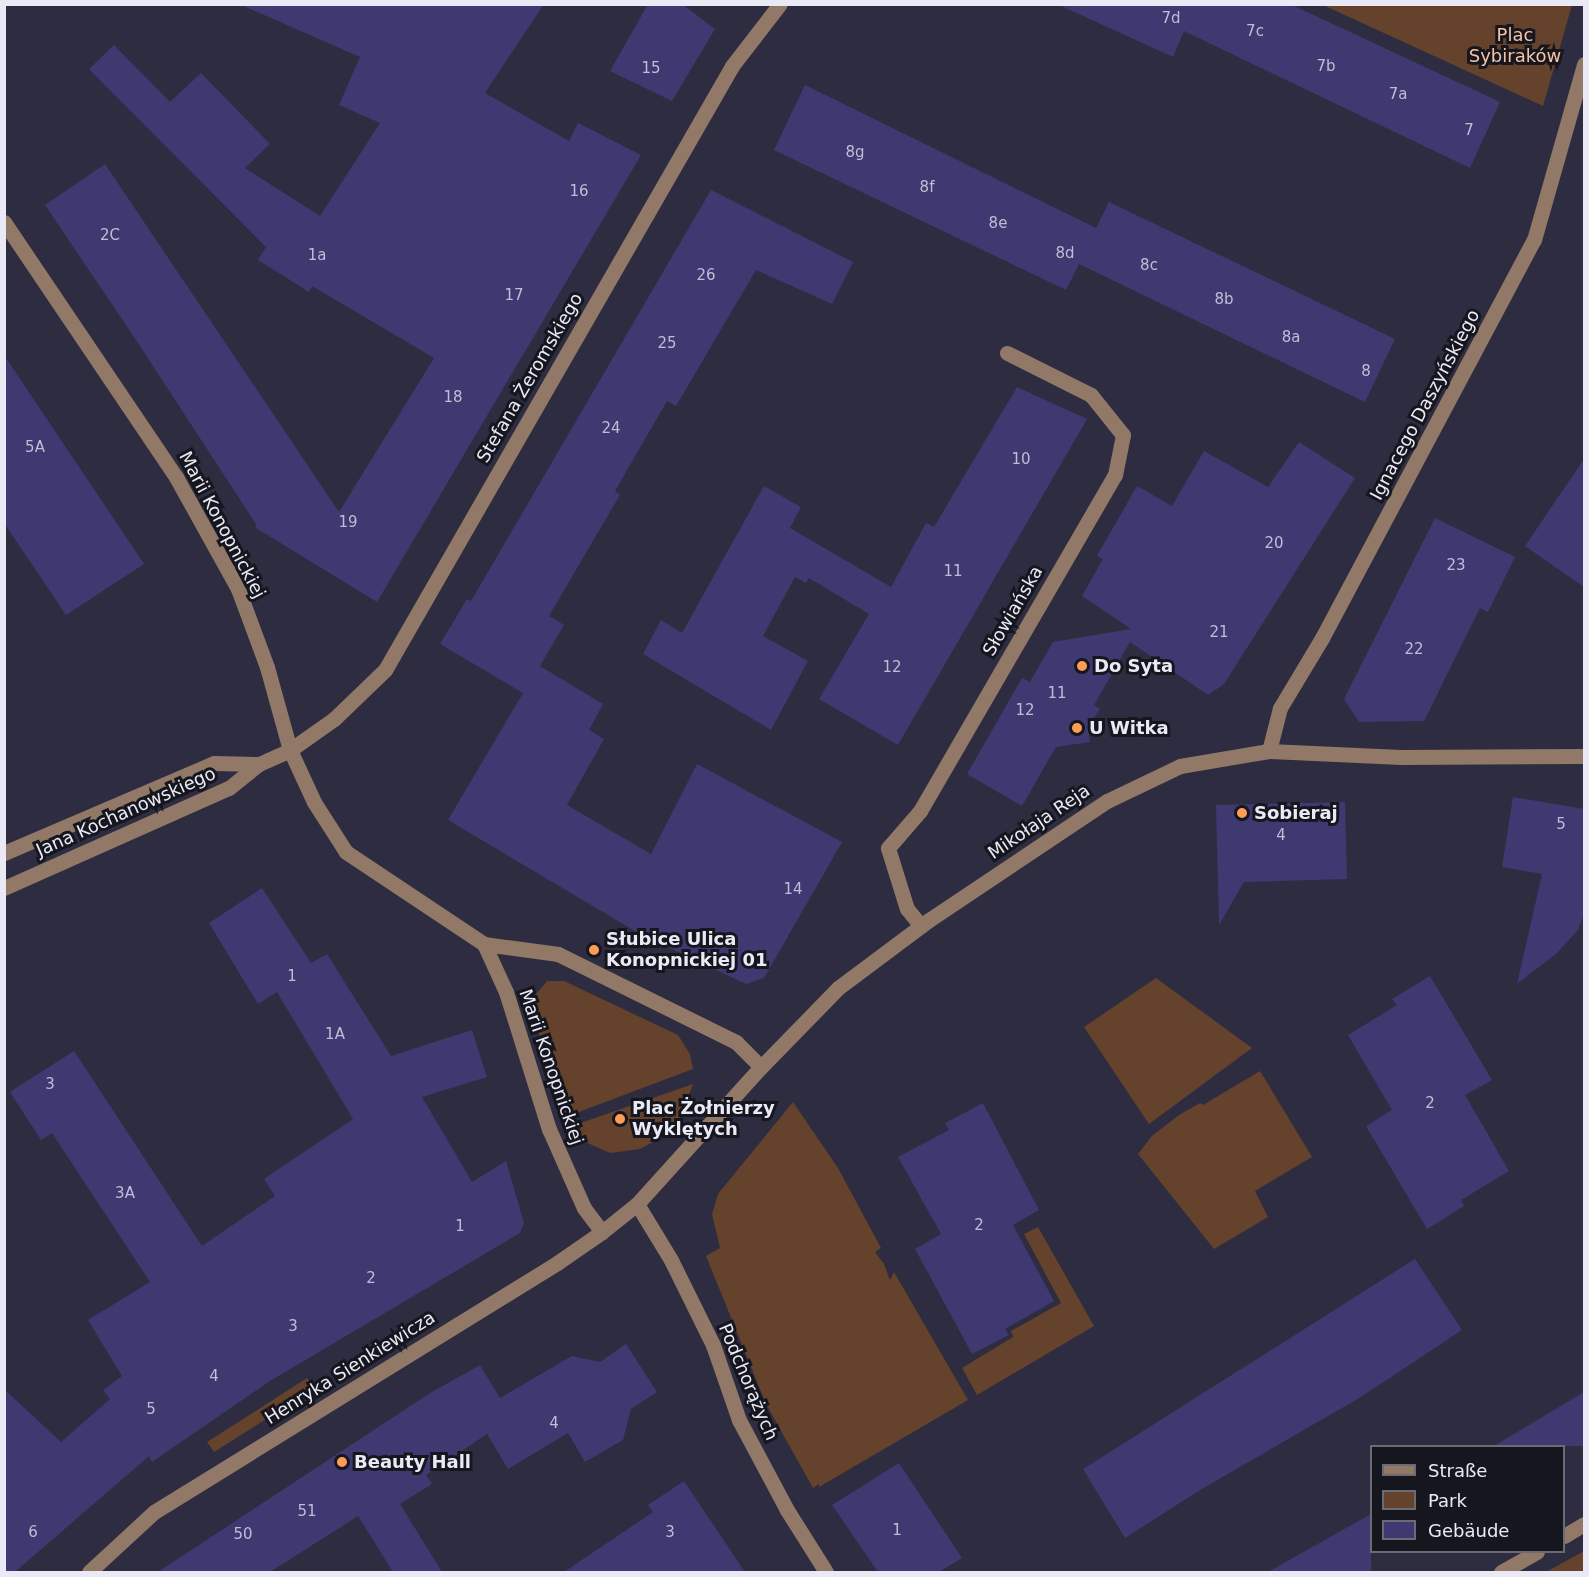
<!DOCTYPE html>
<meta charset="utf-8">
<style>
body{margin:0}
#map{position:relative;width:1589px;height:1577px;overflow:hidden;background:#2d2c40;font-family:"DejaVu Sans",sans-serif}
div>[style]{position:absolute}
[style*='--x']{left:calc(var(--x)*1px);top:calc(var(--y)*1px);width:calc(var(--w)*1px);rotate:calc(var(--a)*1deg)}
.green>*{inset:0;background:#64422b}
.building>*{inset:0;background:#3f3971}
.minor>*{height:15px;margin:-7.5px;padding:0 7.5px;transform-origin:7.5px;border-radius:7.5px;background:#927867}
.dots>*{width:16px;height:16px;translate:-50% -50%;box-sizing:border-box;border:3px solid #16161f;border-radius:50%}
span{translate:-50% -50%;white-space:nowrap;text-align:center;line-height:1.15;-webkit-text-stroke:6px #16161f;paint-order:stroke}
.number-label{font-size:15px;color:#bfbed6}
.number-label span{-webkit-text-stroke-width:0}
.park-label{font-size:18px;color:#f7c4a3}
.street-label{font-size:18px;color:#eaeaf7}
.poi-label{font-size:18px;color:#eaeaf7;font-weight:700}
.left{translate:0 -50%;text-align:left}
.frame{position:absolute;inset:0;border:6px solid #eaeaf7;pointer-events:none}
.legend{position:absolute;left:1370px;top:1445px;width:195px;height:108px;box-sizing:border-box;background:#16161f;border:2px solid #6b6b75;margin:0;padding:8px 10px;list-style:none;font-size:18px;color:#eaeaf7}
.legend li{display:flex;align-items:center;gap:12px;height:30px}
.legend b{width:30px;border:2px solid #6b6b75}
</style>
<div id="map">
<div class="green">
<i style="clip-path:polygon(1323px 5px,1572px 5px,1543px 106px)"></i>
<i style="clip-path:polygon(1156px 978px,1252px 1048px,1149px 1124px,1084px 1027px)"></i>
<i style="clip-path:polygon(547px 981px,564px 981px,678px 1035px,690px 1054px,693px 1069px,563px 1118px,543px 1062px,536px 1014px,536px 994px)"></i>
<i style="clip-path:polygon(1260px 1071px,1312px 1157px,1255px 1191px,1268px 1217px,1214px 1249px,1138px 1154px,1152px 1136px,1179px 1115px,1200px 1103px,1203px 1105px)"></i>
<i style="clip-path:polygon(693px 1084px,682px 1115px,663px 1137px,640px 1149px,610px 1153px,583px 1141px,569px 1127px)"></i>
<i style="clip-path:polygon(793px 1102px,838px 1168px,881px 1248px,875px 1252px,884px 1264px,890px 1280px,894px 1272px,968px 1400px,819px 1487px,819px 1484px,813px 1488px,766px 1404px,706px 1256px,720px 1248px,712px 1214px,718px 1194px)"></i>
<i style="clip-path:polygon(1038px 1227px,1094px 1326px,977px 1395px,962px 1368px,1013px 1337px,1011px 1331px,1061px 1303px,1024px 1234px)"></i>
<i style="clip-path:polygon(307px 1378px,315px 1388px,214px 1452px,207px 1442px)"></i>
<i style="clip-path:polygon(1584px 1551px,1584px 1572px,1546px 1572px)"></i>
</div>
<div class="building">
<i style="clip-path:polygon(239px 4px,544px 4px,485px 93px,569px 141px,578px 123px,641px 155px,377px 602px,256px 528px,256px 524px,134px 337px,45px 205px,105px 164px,339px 512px,434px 358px,312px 286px,309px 292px,258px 260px,266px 247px,89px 69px,114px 45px,170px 102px,201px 73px,270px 144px,245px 168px,320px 216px,380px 123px,339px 105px,360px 57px)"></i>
<i style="clip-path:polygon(648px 4px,682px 4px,715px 29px,672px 101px,610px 71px)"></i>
<i style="clip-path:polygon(1057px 4px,1290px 4px,1500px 102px,1470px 168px,1184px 31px,1173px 57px)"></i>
<i style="clip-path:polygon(805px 85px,1096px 228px,1109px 202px,1395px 339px,1365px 402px,1079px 264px,1066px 290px,774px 150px)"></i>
<i style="clip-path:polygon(711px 190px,853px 262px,832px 304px,756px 270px,676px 406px,667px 401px,615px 491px,620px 495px,549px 616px,564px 625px,540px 666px,603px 704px,589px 730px,604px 739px,567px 805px,651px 854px,697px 764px,842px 842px,764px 978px,746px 984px,640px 934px,448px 820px,523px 693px,440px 644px,467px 599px,471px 601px)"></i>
<i style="clip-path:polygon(4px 355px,144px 564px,66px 615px,4px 523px)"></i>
<i style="clip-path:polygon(1017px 387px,1087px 419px,898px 745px,819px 699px,869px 614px,809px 578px,806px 583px,795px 577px,763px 636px,808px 661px,771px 730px,643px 654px,661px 620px,682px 633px,764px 486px,801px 507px,790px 528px,891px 587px,926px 523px,934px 527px)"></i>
<i style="clip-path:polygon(1299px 442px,1355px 478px,1224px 684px,1208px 695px,1130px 642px,1094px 705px,1100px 709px,1088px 727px,1090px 742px,1056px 747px,1022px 806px,967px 774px,1022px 678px,1030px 682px,1053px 642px,1131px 629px,1082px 596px,1103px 559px,1097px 556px,1137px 486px,1172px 506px,1204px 451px,1268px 487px)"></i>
<i style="clip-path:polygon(1584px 459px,1584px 587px,1525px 546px)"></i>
<i style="clip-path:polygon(1435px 518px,1515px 557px,1488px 612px,1480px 608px,1424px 721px,1359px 722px,1344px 699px)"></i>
<i style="clip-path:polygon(1513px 797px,1584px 809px,1584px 914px,1578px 930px,1557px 953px,1517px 984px,1542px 874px,1502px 867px)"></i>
<i style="clip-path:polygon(1345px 802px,1347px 879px,1244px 882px,1219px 925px,1216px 805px)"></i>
<i style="clip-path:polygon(262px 888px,311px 963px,327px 954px,391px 1056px,472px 1030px,487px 1077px,422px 1097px,472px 1182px,506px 1161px,524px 1223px,520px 1233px,270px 1381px,152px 1462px,149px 1456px,15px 1572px,4px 1572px,4px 1389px,61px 1442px,110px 1399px,103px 1390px,122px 1376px,88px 1320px,150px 1282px,52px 1133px,41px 1140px,10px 1092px,74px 1051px,202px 1246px,275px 1196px,264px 1179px,353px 1119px,277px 992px,258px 1004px,209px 923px)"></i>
<i style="clip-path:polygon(1430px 976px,1492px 1080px,1465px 1095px,1509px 1171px,1461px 1200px,1464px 1206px,1427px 1229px,1366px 1126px,1392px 1110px,1348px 1035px,1397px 1005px,1392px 999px)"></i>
<i style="clip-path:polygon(983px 1103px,1039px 1210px,1013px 1225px,1054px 1301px,1005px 1329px,1009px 1335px,972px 1354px,915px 1249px,941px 1234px,898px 1157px,949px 1130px,945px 1123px)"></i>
<i style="clip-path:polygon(1415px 1259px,1462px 1330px,1361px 1397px,1200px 1490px,1125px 1538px,1083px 1469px)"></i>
<i style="clip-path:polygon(626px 1344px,657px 1392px,631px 1409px,623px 1440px,585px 1462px,568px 1433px,508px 1469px,487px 1434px,426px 1475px,432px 1484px,400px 1504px,442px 1572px,393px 1572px,358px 1516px,270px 1572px,158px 1572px,430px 1393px,480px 1365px,500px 1398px,572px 1356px,600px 1362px)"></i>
<i style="clip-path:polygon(1584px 1392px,1584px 1446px,1494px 1446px)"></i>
<i style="clip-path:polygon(899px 1463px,962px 1558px,939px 1572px,878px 1572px,832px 1505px)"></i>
<i style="clip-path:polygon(684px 1481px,745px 1572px,564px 1572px,653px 1512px,648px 1505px)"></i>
<i style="clip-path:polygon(1371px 1514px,1371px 1572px,1268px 1572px)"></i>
</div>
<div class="minor">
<i style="--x:4;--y:222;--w:308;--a:56"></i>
<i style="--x:176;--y:477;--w:128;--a:61"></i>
<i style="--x:238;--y:589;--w:83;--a:69.6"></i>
<i style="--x:267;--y:667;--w:86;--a:74.5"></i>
<i style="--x:290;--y:750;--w:57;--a:65.2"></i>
<i style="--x:314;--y:802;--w:59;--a:57.4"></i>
<i style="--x:346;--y:852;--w:166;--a:33.7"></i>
<i style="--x:484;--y:944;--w:75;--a:7.7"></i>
<i style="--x:558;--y:954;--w:199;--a:26.3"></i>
<i style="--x:736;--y:1042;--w:35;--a:45"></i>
<i style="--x:1269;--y:751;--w:44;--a:-75.7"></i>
<i style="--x:1280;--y:708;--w:82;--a:-59"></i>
<i style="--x:1322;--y:638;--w:451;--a:-62"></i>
<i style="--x:1534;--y:240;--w:183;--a:-74.1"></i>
<i style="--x:4;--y:853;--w:228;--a:-23.2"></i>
<i style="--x:214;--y:763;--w:45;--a:1.3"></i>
<i style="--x:4;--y:888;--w:246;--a:-24"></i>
<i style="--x:229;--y:788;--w:38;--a:-39"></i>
<i style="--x:259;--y:764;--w:34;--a:-24"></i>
<i style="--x:290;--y:750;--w:54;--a:-35.2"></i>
<i style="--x:334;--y:719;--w:71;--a:-43.9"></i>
<i style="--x:385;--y:670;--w:697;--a:-60.12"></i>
<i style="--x:732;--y:66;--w:78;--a:-52.3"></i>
<i style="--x:921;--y:926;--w:22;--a:-129"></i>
<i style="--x:907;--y:909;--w:64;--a:-107.3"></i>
<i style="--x:888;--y:848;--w:49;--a:-49.1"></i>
<i style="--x:920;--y:811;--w:388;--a:-59.9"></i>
<i style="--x:1115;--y:475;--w:41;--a:-78.7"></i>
<i style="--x:1123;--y:435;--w:51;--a:-128.7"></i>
<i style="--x:1091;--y:395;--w:94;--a:-153.4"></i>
<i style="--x:484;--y:944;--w:53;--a:65.4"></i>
<i style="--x:506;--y:992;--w:144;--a:72.6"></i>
<i style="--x:549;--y:1129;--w:86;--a:66.1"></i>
<i style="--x:584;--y:1208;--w:30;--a:53"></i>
<i style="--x:637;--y:1204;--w:66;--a:58.7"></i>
<i style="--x:671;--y:1260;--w:95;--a:63.7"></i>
<i style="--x:713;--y:1345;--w:79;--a:70.9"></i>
<i style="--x:739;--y:1420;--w:102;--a:61.9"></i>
<i style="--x:787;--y:1510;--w:73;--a:57.8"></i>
<i style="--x:1564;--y:1536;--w:23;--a:-31"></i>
<i style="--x:89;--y:1572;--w:88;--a:-42.7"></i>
<i style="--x:154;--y:1512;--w:474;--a:-31.7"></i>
<i style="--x:557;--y:1263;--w:55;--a:-34.6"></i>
<i style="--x:602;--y:1232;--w:45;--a:-38.7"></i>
<i style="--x:637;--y:1204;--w:185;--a:-47.9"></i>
<i style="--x:761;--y:1067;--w:110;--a:-45.7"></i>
<i style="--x:838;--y:988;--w:114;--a:-36.8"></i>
<i style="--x:929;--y:920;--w:214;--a:-33.8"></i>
<i style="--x:1107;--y:801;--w:81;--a:-25.6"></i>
<i style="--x:1180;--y:766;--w:90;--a:-9.6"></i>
<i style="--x:1269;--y:751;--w:132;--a:2.6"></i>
<i style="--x:1401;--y:757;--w:183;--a:-0.3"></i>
<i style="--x:1501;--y:1572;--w:41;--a:-29.1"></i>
</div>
<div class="dots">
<i style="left:1082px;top:666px;background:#fd9c57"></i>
<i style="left:1077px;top:728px;background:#fd9c57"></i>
<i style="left:1242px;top:813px;background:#fd9c57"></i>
<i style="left:594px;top:950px;background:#fd9c57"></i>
<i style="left:620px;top:1119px;background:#fd9c57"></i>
<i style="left:342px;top:1462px;background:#fd9c57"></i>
</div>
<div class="number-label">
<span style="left:1171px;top:19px">7d</span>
<span style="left:1255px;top:32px">7c</span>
<span style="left:1326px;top:67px">7b</span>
<span style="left:651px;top:69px">15</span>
<span style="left:1398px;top:95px">7a</span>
<span style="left:1469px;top:131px">7</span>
<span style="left:855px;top:153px">8g</span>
<span style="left:927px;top:188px">8f</span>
<span style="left:579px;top:192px">16</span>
<span style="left:998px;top:224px">8e</span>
<span style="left:110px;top:236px">2C</span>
<span style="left:1065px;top:254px">8d</span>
<span style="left:317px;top:256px">1a</span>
<span style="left:1149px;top:266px">8c</span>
<span style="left:706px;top:276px">26</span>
<span style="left:514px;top:296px">17</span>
<span style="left:1224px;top:300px">8b</span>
<span style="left:1291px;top:338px">8a</span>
<span style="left:667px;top:344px">25</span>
<span style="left:1366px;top:372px">8</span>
<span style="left:453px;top:398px">18</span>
<span style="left:611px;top:429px">24</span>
<span style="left:35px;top:448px">5A</span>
<span style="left:1021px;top:460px">10</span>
<span style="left:348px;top:523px">19</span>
<span style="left:1274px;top:544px">20</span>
<span style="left:1456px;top:566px">23</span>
<span style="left:953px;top:572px">11</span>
<span style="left:1219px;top:633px">21</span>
<span style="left:1414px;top:650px">22</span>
<span style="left:892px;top:668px">12</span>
<span style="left:1057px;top:694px">11</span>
<span style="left:1025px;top:711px">12</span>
<span style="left:1561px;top:825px">5</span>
<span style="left:1281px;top:836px">4</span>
<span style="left:793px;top:890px">14</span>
<span style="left:292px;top:977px">1</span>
<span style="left:335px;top:1035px">1A</span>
<span style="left:50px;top:1085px">3</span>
<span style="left:1430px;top:1104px">2</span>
<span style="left:125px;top:1194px">3A</span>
<span style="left:979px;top:1226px">2</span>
<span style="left:460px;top:1227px">1</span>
<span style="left:371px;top:1279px">2</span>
<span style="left:293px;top:1327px">3</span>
<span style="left:214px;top:1377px">4</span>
<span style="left:151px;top:1410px">5</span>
<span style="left:554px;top:1424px">4</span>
<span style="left:307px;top:1512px">51</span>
<span style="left:897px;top:1531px">1</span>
<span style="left:33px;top:1533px">6</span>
<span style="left:670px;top:1533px">3</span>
<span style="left:243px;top:1535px">50</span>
</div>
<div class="park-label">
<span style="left:1515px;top:46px">Plac<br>Sybiraków</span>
</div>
<div class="street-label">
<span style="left:530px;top:378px;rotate:-60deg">Stefana Żeromskiego</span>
<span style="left:1425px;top:405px;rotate:-62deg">Ignacego Daszyńskiego</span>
<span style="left:222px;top:525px;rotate:62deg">Marii Konopnickiej</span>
<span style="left:1013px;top:611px;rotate:-60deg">Słowiańska</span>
<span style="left:126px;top:812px;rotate:-24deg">Jana Kochanowskiego</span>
<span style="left:1039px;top:822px;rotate:-34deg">Mikołaja Reja</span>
<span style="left:551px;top:1067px;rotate:71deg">Marii Konopnickiej</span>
<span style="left:350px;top:1368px;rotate:-32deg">Henryka Sienkiewicza</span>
<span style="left:748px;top:1382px;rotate:67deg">Podchorążych</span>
</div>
<div class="poi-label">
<span class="left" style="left:1094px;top:666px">Do Syta</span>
<span class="left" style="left:1089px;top:728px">U Witka</span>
<span class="left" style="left:1254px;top:813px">Sobieraj</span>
<span class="left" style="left:606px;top:950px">Słubice Ulica<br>Konopnickiej 01</span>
<span class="left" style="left:632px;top:1119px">Plac Żołnierzy<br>Wyklętych</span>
<span class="left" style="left:354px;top:1462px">Beauty Hall</span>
</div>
<div class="frame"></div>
<ul class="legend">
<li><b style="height:8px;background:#927867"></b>Straße</li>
<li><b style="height:16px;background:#64422b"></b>Park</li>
<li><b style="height:16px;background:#3f3971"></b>Gebäude</li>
</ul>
</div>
